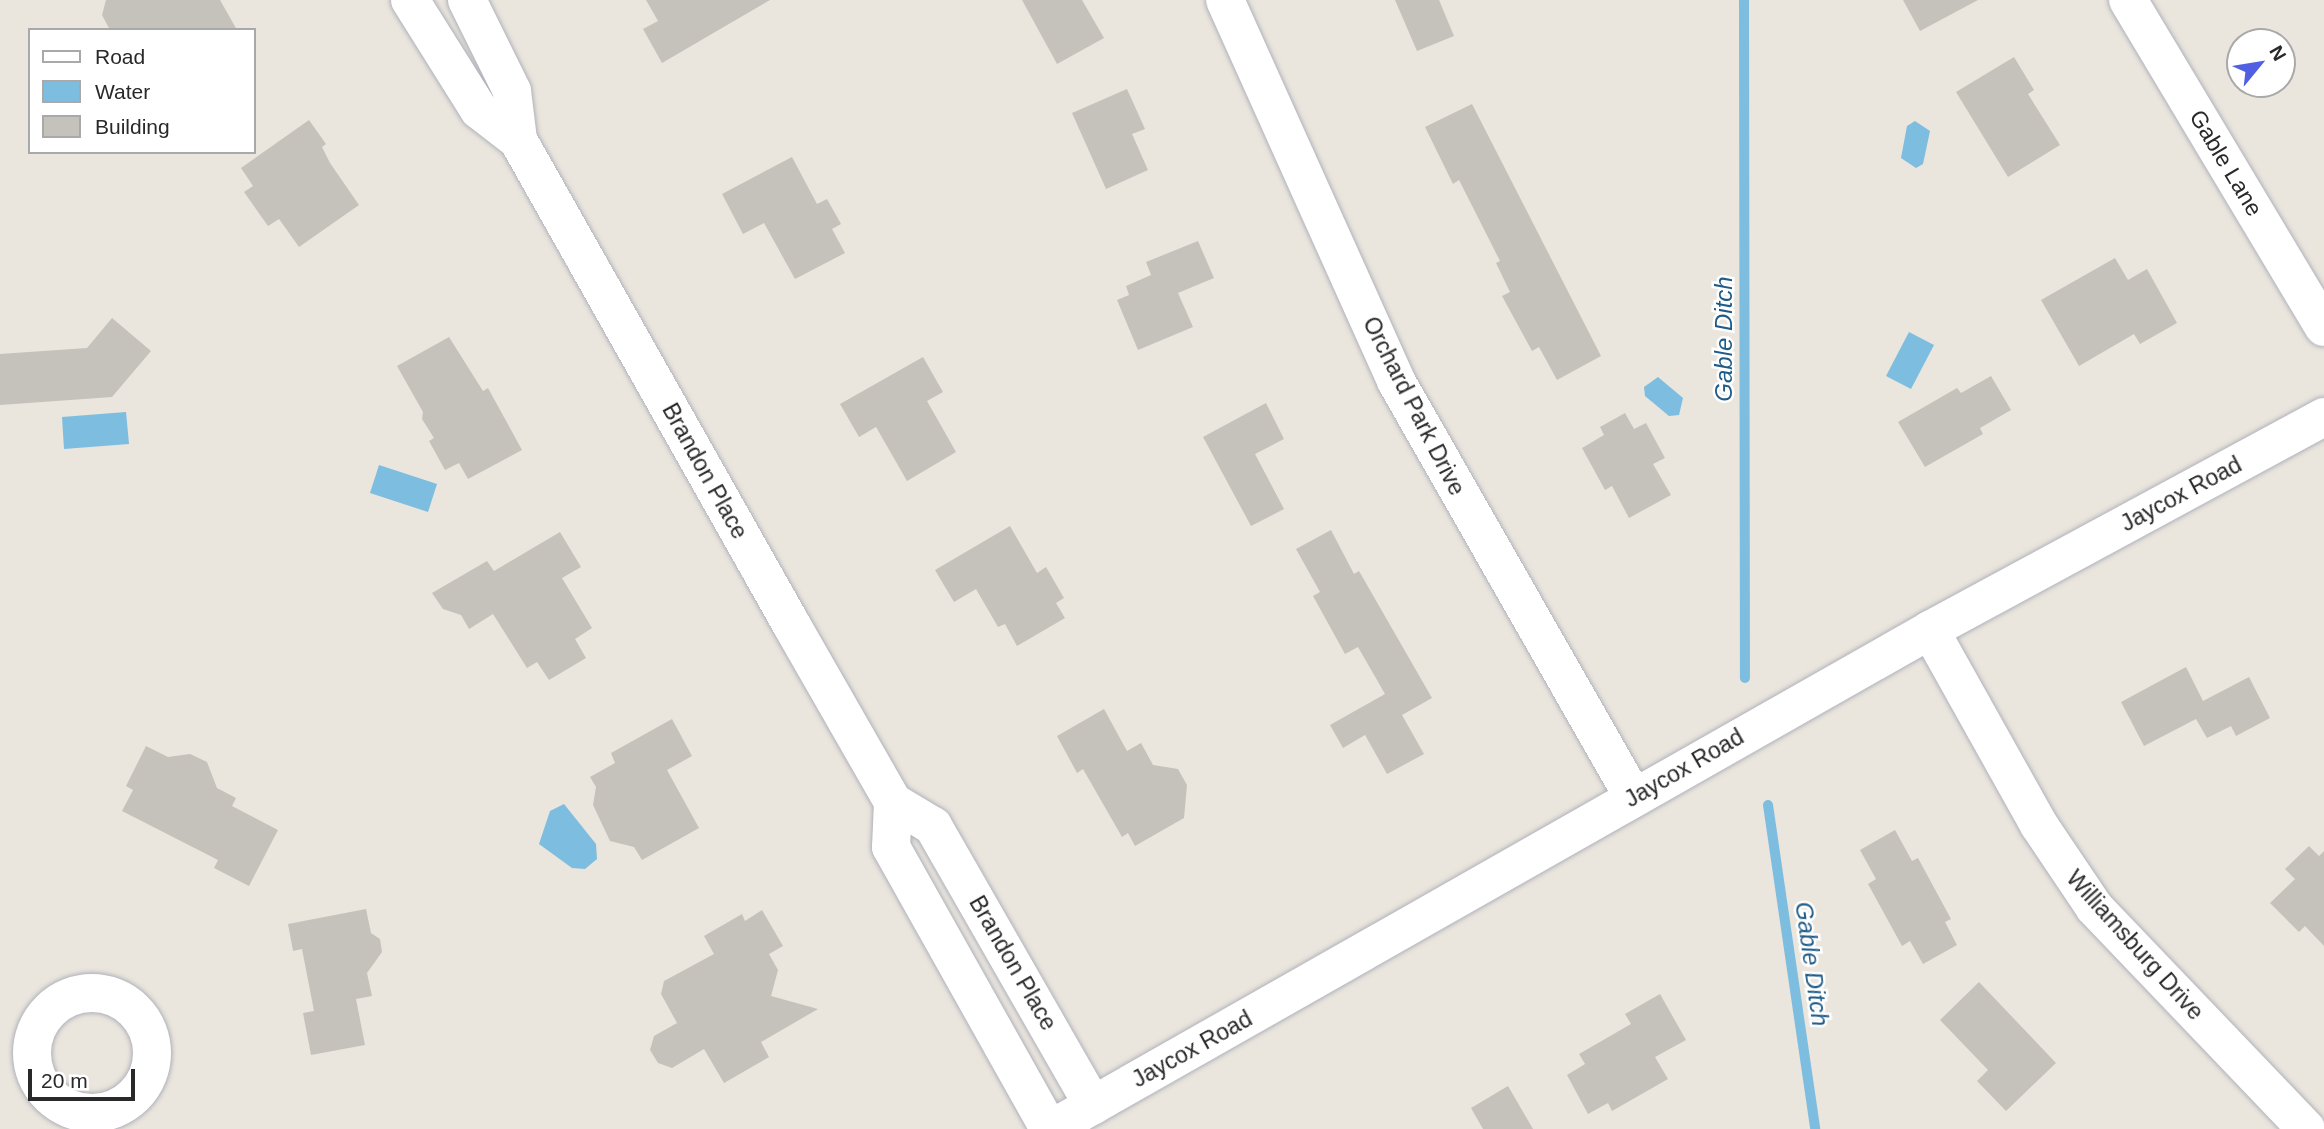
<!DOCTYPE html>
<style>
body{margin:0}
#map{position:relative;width:2324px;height:1129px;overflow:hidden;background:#eae5dd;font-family:Arial,sans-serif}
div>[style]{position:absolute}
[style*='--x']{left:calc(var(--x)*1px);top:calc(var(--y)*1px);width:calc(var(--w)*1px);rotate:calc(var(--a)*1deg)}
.water>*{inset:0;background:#7dbddf}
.stream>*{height:10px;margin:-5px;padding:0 5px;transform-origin:5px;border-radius:5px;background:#7dbddf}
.building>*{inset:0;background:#c5c2bc}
.roads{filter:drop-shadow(0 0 2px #b0b2bb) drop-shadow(0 0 2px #b0b2bb)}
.street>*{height:38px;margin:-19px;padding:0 19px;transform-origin:19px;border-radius:19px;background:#fff}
.street>.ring{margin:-19px;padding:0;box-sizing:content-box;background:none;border:38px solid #fff;border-radius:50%}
.secondary>*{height:38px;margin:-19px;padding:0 19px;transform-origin:19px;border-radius:19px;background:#fff}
span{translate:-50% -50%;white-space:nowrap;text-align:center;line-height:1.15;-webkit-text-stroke:5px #fff;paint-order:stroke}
.street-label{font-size:23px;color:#292929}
.water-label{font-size:24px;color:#1e5b89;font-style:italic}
.legend{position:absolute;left:28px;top:28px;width:228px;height:126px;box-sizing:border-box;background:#fff;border:2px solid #a9a9a9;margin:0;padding:9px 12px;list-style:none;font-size:21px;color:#292929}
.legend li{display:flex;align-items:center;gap:14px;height:35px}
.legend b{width:35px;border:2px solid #a9a9a9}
.north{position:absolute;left:2226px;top:28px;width:70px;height:70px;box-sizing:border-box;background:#fff;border:2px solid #a9a9a9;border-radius:50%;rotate:60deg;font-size:19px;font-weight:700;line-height:28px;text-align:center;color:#292929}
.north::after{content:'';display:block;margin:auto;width:24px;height:32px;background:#5160e3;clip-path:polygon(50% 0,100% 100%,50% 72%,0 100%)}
.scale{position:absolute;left:28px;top:1069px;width:107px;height:32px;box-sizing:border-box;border:4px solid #292929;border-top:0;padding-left:9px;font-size:21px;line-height:24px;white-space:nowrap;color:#292929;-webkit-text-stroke:5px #fff;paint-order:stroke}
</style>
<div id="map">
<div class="water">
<i style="clip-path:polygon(1915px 121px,1930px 131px,1923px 164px,1916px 168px,1901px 158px,1907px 126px)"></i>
<i style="clip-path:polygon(1909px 332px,1934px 345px,1911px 389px,1886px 376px)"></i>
<i style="clip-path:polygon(1658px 377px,1683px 398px,1679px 415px,1669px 416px,1645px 396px,1644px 387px)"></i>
<i style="clip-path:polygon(126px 412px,129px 444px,64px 449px,62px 417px)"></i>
<i style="clip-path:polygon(379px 465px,437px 484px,428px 512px,370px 493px)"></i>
<i style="clip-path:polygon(564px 804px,596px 844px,597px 859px,585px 869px,572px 868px,539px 844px,550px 811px)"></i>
</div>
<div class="stream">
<i style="--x:1744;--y:0;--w:678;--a:89.92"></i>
<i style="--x:1768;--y:805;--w:327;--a:81.7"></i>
</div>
<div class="building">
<i style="clip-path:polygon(106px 0,220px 0,237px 30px,110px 30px,102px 15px)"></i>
<i style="clip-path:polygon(646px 0,770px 0,662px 63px,643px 29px,658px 21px)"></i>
<i style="clip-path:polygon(1022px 0,1082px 0,1104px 38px,1057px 64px)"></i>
<i style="clip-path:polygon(1395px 0,1439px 0,1454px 36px,1417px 51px)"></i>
<i style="clip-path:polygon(1903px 0,1978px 0,1920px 31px)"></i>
<i style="clip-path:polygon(2014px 57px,2034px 90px,2028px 94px,2060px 145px,2008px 177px,1956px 92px)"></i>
<i style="clip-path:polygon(1127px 89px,1145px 129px,1132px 134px,1148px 170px,1106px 189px,1072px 113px)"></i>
<i style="clip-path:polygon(1472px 104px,1601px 356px,1557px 380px,1539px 347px,1532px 351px,1502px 296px,1510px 292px,1496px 263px,1500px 261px,1459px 180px,1453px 184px,1425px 127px)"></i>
<i style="clip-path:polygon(309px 120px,326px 144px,322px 147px,330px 163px,359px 205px,299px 247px,279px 219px,268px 226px,244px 192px,253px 186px,241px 168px)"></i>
<i style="clip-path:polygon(792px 157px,817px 204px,827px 199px,841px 224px,832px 229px,845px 253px,795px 279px,764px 223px,743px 234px,722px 194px)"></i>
<i style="clip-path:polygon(1198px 241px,1214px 278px,1178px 293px,1193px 327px,1138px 350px,1117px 300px,1129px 295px,1126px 286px,1151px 275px,1146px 262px)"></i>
<i style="clip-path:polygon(2115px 258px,2128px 280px,2147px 269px,2177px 323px,2140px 344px,2134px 334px,2079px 366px,2041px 300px)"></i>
<i style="clip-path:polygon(112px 318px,151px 351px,112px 397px,0 405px,0 354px,87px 348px)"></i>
<i style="clip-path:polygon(449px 337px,483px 391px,488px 388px,522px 450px,468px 479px,459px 463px,445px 470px,429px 441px,434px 438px,422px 419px,423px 412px,397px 366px)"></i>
<i style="clip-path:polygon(923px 357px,943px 392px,927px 401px,956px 452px,907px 481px,876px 427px,859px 437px,840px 404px)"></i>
<i style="clip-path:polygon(1991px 376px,2011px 410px,1980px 428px,1983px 434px,1925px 467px,1898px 422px,1957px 388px,1961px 393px)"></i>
<i style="clip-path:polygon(1266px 403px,1284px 439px,1255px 454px,1284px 509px,1251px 526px,1203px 437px)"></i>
<i style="clip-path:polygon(1625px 413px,1634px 429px,1646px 423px,1665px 458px,1653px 464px,1671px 495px,1629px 518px,1612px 486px,1605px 490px,1582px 448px,1604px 435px,1600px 427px)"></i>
<i style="clip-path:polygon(1010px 526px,1037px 573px,1046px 567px,1064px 598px,1056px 603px,1065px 618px,1017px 646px,1005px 624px,998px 627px,976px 589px,954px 602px,935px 570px)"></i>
<i style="clip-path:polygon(1331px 530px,1354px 574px,1359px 571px,1432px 698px,1402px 715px,1424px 754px,1387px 774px,1365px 735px,1343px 748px,1330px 725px,1385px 694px,1358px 647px,1345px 654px,1313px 596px,1320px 592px,1296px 549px)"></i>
<i style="clip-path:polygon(560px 532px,581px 567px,562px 578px,592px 628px,575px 639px,586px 658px,549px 680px,537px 662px,527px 668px,493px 614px,469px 629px,461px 615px,443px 609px,432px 593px,487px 561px,494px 571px)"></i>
<i style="clip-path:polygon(2186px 667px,2203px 701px,2249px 677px,2270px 718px,2236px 736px,2231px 726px,2207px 738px,2196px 719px,2144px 746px,2121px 702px)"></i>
<i style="clip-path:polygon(1104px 709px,1127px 751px,1141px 743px,1153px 765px,1178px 769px,1187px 785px,1184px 818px,1135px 846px,1128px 833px,1122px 837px,1083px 769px,1077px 773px,1057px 736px)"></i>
<i style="clip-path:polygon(672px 719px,692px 756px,667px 770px,699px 828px,642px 860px,634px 847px,610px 841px,593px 805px,596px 787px,590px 777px,615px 763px,611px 753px)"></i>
<i style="clip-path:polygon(146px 746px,168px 757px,190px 754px,207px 762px,217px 788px,236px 798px,232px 806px,278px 830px,249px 886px,214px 868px,218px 860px,122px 811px,133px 790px,126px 786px)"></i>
<i style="clip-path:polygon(1895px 830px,1912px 861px,1918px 858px,1951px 919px,1945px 922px,1957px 945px,1923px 964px,1910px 941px,1902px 946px,1868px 884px,1876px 879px,1860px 850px)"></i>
<i style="clip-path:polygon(2309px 846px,2319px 856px,2324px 851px,2324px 946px,2305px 926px,2299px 932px,2270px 903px,2295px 879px,2285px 869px)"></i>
<i style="clip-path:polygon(366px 909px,371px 933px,380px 939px,382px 952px,367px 973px,372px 996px,356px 999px,365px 1045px,311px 1055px,303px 1013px,314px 1011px,302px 949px,293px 951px,288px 924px)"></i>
<i style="clip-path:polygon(762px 910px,783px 946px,769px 954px,778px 970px,771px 996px,818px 1009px,761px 1042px,769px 1057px,724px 1083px,704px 1049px,672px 1068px,658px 1063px,650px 1050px,654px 1036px,677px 1023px,661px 994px,664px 981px,714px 954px,704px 936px,742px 914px,745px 921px)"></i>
<i style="clip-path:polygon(1979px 982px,2056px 1063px,2006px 1111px,1977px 1081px,1988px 1070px,1940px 1020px)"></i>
<i style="clip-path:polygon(1660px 994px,1686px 1040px,1655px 1057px,1668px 1079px,1612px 1111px,1608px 1103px,1588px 1114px,1567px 1075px,1585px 1064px,1579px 1054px,1631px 1024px,1625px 1014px)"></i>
<i style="clip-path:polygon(1508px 1086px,1533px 1129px,1483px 1129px,1471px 1108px)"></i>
</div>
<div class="roads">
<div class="street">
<i style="--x:410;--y:0;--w:130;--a:57.9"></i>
<i style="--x:479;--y:110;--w:49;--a:37.6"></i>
<i style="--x:467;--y:0;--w:102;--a:63.7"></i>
<i style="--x:512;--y:91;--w:49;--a:83"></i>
<i style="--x:518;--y:140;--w:556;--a:60.57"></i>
<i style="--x:791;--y:624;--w:205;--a:60.2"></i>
<i style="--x:893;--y:802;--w:47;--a:31"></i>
<i style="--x:933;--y:826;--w:322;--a:60.2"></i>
<i style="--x:1225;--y:0;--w:418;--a:65.8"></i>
<i style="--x:1396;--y:381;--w:479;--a:60.3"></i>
<i style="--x:2128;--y:0;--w:381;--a:59.1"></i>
<i style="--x:1930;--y:630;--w:223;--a:60.8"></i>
<i style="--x:2039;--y:825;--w:99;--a:56.1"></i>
<i style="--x:2094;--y:907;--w:307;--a:46.3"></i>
<i style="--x:893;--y:802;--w:45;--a:92.5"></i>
<i style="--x:891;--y:847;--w:323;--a:60.7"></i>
<i class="ring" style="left:32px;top:993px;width:82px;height:82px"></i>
</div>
<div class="secondary">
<i style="--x:1051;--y:1129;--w:1011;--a:-29.58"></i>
<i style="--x:1930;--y:630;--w:448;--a:-28.4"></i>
</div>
</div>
<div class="street-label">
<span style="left:2226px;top:163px;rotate:59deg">Gable Lane</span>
<span style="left:1414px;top:406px;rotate:63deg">Orchard Park Drive</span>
<span style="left:705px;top:471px;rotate:61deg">Brandon Place</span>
<span style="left:2181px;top:494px;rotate:-28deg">Jaycox Road</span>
<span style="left:1684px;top:768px;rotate:-30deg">Jaycox Road</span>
<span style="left:2135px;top:945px;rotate:48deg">Williamsburg Drive</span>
<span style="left:1013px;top:963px;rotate:60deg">Brandon Place</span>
<span style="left:1192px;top:1049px;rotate:-29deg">Jaycox Road</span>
</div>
<div class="water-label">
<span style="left:1724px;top:339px;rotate:-90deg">Gable Ditch</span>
<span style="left:1812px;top:964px;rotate:82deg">Gable Ditch</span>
</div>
<ul class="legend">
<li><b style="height:9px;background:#fff"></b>Road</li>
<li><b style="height:19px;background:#7dbddf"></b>Water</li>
<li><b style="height:19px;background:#c5c2bc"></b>Building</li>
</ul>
<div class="north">N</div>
<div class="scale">20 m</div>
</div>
